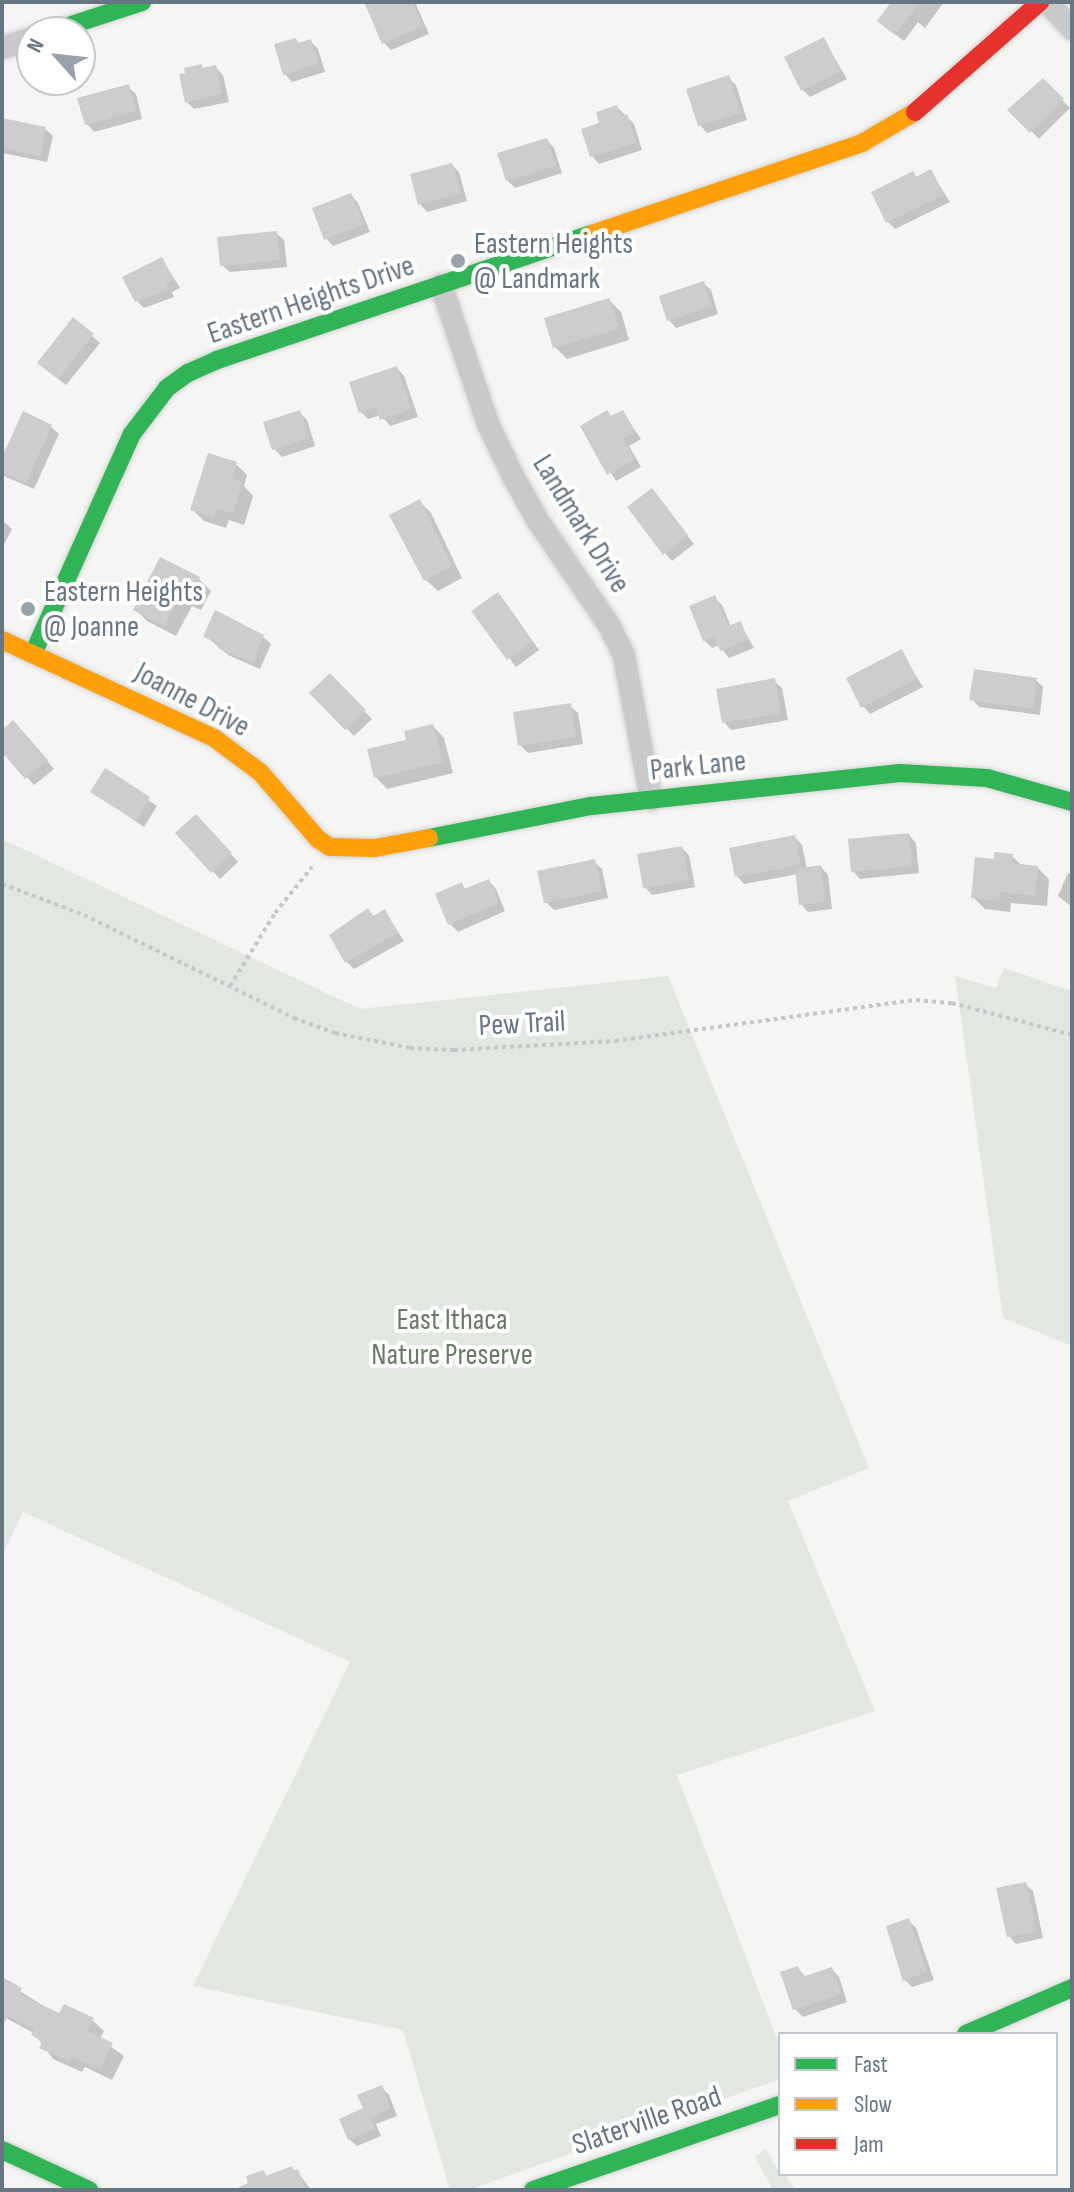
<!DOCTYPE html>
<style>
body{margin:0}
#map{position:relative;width:1074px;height:2192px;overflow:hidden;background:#f5f5f4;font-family:"Sofia Sans Condensed",sans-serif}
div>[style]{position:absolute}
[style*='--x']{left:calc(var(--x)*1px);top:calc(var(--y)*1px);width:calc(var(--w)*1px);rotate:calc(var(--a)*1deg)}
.green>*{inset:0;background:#e3e7e2}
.shadow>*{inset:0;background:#0003}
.building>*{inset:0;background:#cbcdce}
.path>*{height:4px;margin-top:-2px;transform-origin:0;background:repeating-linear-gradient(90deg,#c5c7c8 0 4px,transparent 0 8px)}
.roads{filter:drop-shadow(0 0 2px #d2d3d3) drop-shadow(0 0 2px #d2d3d3)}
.street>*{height:22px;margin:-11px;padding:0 11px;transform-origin:11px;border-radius:11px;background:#c8c9ca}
.fast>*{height:18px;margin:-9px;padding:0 9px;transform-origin:9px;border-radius:9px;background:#30b455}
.slow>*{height:18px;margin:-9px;padding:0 9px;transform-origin:9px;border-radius:9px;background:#ff9f0a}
.jam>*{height:18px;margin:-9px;padding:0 9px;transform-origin:9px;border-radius:9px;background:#e5322d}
.dots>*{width:22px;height:22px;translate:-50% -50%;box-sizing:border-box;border:4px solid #fff;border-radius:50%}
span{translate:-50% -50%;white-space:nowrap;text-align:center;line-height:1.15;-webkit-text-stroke:8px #fff;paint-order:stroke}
.poi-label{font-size:30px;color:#677682}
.left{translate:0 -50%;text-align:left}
.street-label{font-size:30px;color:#677682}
.park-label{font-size:30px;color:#697a66}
.frame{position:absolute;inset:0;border:4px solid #677682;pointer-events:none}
.legend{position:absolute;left:778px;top:2032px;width:280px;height:144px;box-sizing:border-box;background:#fff;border:2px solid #c2c8cd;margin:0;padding:10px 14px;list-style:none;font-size:24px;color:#677682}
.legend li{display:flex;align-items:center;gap:16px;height:40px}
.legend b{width:40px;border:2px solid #c2c8cd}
.north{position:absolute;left:16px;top:16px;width:80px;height:80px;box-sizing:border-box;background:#fff;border:2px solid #c2c8cd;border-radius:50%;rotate:297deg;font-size:22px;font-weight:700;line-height:32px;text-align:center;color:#677682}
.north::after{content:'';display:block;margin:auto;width:28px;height:36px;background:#99a2aa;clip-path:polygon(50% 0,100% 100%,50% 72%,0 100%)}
</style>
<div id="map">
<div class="green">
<i style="clip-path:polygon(2px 839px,360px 1009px,668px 976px,869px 1468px,788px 1501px,875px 1711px,677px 1775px,780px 2047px,780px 2079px,469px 2190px,450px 2190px,403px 2030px,193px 1986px,350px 1662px,23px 1512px,2px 1556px)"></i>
<i style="clip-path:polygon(1004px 968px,1072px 991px,1072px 1346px,1003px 1318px,955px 976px,996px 988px)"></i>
<i style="clip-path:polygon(766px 2149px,780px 2174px,784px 2174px,796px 2190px,773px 2190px,755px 2157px)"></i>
</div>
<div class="shadow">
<i style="clip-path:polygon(372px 2px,415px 2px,429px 34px,391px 50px,383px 42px)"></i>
<i style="clip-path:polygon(894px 2px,944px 2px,925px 28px,918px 22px,904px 41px,887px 28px)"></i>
<i style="clip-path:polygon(295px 40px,300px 44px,310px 41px,318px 49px,325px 72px,292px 82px,285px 74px)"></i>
<i style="clip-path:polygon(824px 40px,847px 79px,810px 97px,802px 89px)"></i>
<i style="clip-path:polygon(201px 66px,205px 70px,215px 67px,223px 75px,229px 102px,194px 109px,187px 102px)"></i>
<i style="clip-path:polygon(728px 77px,736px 85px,747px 120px,707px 133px,700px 125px)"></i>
<i style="clip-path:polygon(1043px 81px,1070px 108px,1039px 139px,1010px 110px)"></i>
<i style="clip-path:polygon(128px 87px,136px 94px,142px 119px,94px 132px,87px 124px)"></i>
<i style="clip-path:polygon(617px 107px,634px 124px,642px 150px,599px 164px,592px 156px,602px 124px)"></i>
<i style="clip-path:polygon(2px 120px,45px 129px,53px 136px,47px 162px,2px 153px)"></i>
<i style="clip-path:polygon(547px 140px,554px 148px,562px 173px,515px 188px,507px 180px)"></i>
<i style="clip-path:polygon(452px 165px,459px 172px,467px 201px,427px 212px,420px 204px)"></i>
<i style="clip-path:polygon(931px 172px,950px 202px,895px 229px,888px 222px,912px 173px,918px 178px)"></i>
<i style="clip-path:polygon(351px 195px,358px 203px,370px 232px,333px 246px,326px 238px)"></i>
<i style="clip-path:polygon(276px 233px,284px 240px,287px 267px,230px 272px,222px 265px)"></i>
<i style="clip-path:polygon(162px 259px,180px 288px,172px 292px,174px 297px,144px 308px,137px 301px)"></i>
<i style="clip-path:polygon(703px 283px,711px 290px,718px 314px,676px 328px,669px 320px)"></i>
<i style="clip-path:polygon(609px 300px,621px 312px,629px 340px,567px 359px,555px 347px,547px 319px)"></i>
<i style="clip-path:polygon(92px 336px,100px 343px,66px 385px,47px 370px)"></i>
<i style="clip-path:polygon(397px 368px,404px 376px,418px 417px,390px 426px,381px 415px,368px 419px,361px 412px)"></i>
<i style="clip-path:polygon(299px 412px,307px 420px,315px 446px,282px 457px,274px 449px)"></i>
<i style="clip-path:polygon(622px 412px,641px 439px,629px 446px,641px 467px,616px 481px,583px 427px)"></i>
<i style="clip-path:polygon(51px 427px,59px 434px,34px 489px,6px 477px,2px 472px,2px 462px)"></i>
<i style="clip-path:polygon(236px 464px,247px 475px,244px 486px,253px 496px,244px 525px,229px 520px,226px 528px,204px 521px,192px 509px)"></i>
<i style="clip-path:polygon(652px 491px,694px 544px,672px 561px,665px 553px)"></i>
<i style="clip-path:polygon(419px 501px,431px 513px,462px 578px,438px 591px,426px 580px)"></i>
<i style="clip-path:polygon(2px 520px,12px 529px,2px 548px)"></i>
<i style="clip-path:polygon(199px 579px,211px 591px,201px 610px,192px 606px,176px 636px,147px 621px,135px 609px)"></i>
<i style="clip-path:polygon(715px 598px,722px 605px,731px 627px,740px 624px,754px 648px,729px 658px,719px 645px,712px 648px,704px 640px)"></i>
<i style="clip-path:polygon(505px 602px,539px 650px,516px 667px,474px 611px)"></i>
<i style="clip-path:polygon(239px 626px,263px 637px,271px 644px,260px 669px,228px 655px,206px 636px)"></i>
<i style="clip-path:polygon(901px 652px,923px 687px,870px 714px,863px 706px)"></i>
<i style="clip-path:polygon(330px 676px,372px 719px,354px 736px,312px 693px)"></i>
<i style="clip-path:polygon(1036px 680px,1043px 687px,1040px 715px,979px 707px,972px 699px)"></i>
<i style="clip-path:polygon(774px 681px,782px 688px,788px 720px,731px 730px,724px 722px)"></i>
<i style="clip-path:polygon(570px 706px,578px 713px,583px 744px,528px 753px,520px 745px)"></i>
<i style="clip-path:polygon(433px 726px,444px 738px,453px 773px,387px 789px,376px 777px)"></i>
<i style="clip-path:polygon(21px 730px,54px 769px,34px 785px,2px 749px,2px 733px)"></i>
<i style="clip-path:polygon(106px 771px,157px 806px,144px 827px,93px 792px)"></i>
<i style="clip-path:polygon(196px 816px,238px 862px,220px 879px,177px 833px)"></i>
<i style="clip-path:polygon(909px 835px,916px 843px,919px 873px,860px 879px,853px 871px)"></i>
<i style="clip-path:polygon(795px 837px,802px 845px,807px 869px,821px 867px,828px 875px,832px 909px,808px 912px,801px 904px,798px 874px,744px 884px,737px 876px)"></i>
<i style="clip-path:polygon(682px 848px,689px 855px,695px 887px,652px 895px,645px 887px)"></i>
<i style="clip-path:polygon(1012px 856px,1022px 866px,1038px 868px,1049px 879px,1047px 906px,1011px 903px,1010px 912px,985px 909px,973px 897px,996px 861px)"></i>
<i style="clip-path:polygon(594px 862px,602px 869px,608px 898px,554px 910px,546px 902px)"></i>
<i style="clip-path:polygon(1068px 873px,1072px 875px,1072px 907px,1058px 896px)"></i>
<i style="clip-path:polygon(489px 881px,496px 889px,505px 911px,458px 932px,450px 924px,438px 895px,461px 885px,467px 890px)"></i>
<i style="clip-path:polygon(368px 911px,375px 918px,385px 912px,404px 941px,354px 969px,347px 962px,349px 921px)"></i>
<i style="clip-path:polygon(1025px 1884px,1033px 1891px,1043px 1938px,1016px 1944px,1009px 1936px)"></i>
<i style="clip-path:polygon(908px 1920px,916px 1928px,934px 1980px,912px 1987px,905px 1980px)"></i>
<i style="clip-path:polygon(798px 1968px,806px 1978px,832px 1969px,839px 1977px,847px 2002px,803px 2017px,795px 2009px)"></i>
<i style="clip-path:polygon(2px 1980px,60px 2016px,92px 2020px,104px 2031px,100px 2039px,124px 2056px,112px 2080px,85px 2067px,82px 2072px,53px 2059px,34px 2033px,2px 2016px)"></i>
<i style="clip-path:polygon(381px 2087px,389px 2095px,397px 2116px,376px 2124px,381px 2136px,357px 2146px,349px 2139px)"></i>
<i style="clip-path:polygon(297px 2171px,311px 2190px,253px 2190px,263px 2172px,268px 2177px)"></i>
</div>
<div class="building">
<i style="clip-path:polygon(364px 2px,412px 2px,423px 26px,382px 44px)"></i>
<i style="clip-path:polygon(891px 2px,920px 2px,895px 35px,877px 21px)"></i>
<i style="clip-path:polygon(824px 37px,841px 71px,801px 91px,784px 57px)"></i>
<i style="clip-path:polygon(296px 38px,298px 43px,311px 39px,318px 64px,283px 75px,274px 44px)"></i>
<i style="clip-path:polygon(202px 64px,202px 68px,216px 65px,222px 94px,185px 103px,179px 74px,185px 73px,184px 68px)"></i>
<i style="clip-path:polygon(729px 75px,741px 113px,698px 126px,686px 89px)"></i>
<i style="clip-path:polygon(1043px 78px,1064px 99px,1030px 133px,1007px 110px)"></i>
<i style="clip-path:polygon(129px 84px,136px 111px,85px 125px,77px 98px)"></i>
<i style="clip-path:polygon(617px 105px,621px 117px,627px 114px,636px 143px,590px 157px,581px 129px,599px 123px,596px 112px)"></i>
<i style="clip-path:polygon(2px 118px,46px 127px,40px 156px,2px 148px)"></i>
<i style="clip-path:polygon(547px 138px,556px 166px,506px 181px,497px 153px)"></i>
<i style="clip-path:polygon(452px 163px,461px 193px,418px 205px,410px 174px)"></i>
<i style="clip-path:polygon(931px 169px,944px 195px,886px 223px,871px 192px,913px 171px,916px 177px)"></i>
<i style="clip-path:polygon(351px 193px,364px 224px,324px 240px,312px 208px)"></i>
<i style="clip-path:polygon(277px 231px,280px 260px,220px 266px,217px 237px)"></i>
<i style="clip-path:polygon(162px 257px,174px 280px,166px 284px,168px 290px,135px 302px,122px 277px)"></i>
<i style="clip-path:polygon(704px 281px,712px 306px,667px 321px,659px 296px)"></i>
<i style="clip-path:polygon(609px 298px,619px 329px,553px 348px,544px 318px)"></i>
<i style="clip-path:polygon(73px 317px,94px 334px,58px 379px,37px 363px)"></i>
<i style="clip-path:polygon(397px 366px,411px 409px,380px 420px,376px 407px,359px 413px,349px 382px)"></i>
<i style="clip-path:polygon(300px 410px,309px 438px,272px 450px,263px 422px)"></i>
<i style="clip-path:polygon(607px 410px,611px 416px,623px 410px,635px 431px,623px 438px,635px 459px,607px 475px,580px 426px)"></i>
<i style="clip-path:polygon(23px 411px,52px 425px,26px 483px,2px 472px,2px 457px)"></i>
<i style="clip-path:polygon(208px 453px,237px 462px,232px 479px,242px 482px,233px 514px,217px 509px,214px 517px,190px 510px)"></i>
<i style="clip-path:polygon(652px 488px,688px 535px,663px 555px,627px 507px)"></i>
<i style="clip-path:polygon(420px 499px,452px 566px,424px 581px,389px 515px)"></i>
<i style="clip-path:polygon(160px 557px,200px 577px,189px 600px,180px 595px,164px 626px,133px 610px)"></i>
<i style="clip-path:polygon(498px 592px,533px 642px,507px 660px,471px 611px)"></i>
<i style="clip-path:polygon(715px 595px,728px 626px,741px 621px,748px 640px,720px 651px,714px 637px,703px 641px,689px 606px)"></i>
<i style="clip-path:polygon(215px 610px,264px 635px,253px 663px,218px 648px,220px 644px,203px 637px)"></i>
<i style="clip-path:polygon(902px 649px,917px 679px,861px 708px,846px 678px)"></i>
<i style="clip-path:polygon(974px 669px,1037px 678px,1033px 709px,969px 700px)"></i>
<i style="clip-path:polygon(330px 673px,366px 710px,345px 730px,309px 693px)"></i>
<i style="clip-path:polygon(775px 678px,781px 713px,722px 723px,716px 689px)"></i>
<i style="clip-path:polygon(571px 703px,576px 737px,518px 746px,513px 712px)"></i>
<i style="clip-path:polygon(13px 720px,48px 760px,25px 779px,2px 752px,2px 730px)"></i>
<i style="clip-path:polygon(433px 724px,443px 762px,374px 778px,367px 749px,406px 740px,404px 731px)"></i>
<i style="clip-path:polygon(105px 768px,150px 797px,136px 821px,90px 792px)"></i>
<i style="clip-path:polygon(196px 814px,232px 853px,211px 873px,175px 833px)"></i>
<i style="clip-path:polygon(909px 833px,912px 866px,851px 872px,848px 839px)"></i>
<i style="clip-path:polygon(795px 835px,801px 865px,735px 877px,729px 848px)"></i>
<i style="clip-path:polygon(682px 846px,689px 880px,643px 888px,637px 854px)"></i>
<i style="clip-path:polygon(994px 852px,1013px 854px,1012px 863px,1038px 866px,1035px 896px,1000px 892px,999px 901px,971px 898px,975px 857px,994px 859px)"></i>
<i style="clip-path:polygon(595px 859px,602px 891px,544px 903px,537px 871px)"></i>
<i style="clip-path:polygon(821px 865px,825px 902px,799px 905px,795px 869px)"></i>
<i style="clip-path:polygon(489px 879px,499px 903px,448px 925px,435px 894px,462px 882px,464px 889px)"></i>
<i style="clip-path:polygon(368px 908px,373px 916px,385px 909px,398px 933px,345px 963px,329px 935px)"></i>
<i style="clip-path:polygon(1026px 1882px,1037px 1931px,1007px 1937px,996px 1888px)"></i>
<i style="clip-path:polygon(909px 1918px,927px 1972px,903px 1981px,886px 1926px)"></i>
<i style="clip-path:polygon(798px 1966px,802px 1977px,832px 1967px,841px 1994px,793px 2010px,780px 1972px)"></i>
<i style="clip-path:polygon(2px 1977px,22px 1988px,19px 1994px,59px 2013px,64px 2004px,94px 2018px,87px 2031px,113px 2043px,100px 2070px,73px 2057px,70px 2062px,39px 2048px,43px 2041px,31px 2035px,34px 2029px,8px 2016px,2px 2027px)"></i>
<i style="clip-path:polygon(382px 2085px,391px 2108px,370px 2117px,375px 2129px,348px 2140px,339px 2119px,363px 2108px,357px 2095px)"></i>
<i style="clip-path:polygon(292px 2166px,294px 2170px,298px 2169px,306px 2190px,233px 2190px,248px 2183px,246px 2176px,264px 2170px,266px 2176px)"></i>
</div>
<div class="path">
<i style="--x:2;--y:884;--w:88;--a:20.7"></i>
<i style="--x:84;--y:915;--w:234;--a:26.1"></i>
<i style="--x:294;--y:1018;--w:44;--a:20.1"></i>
<i style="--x:335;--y:1033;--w:76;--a:11.3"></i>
<i style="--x:410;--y:1048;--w:44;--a:2.6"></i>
<i style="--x:454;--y:1050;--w:161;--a:-3.2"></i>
<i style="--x:615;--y:1041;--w:304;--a:-7.8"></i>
<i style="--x:916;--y:1000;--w:36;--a:5"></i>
<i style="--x:952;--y:1003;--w:124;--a:14.9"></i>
<i style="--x:230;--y:986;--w:86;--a:-58.3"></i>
<i style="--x:275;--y:913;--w:59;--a:-51.2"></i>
</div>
<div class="roads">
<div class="street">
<i style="--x:1047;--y:2;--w:37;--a:47"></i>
<i style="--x:2;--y:48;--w:32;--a:-18"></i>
<i style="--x:441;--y:285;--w:147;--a:71.3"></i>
<i style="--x:488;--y:424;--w:58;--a:64.3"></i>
<i style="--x:513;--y:476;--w:51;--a:60.9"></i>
<i style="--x:538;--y:521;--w:126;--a:55.7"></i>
<i style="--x:609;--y:625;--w:34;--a:64"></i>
<i style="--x:624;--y:656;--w:146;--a:79.3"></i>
</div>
<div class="fast">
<i style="--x:50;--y:32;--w:97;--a:-18.1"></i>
<i style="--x:33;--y:654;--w:241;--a:-65.8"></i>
<i style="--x:132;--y:434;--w:58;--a:-52.7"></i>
<i style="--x:167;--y:388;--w:26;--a:-36"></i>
<i style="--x:188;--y:373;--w:32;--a:-24"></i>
<i style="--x:217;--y:360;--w:396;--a:-18.6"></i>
<i style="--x:429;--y:838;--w:165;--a:-11.2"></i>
<i style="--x:591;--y:806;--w:311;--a:-6.1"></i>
<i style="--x:900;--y:773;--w:87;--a:3.3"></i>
<i style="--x:987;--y:778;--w:88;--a:15.8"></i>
<i style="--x:966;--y:2034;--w:116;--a:-23.5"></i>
<i style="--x:2;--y:2150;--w:96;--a:24.7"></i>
<i style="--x:533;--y:2190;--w:261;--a:-19"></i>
</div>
<div class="slow">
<i style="--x:592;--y:234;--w:285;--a:-18.6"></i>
<i style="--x:862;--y:143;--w:61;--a:-30.3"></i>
<i style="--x:2;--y:640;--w:234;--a:24.8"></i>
<i style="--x:214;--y:738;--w:57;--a:36.5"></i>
<i style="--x:260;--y:772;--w:89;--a:49.1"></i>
<i style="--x:318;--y:839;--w:14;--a:34"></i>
<i style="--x:330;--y:847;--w:45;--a:1.3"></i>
<i style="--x:375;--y:848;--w:55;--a:-10.5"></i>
</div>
<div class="jam">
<i style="--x:915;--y:112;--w:167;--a:-41.3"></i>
</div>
</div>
<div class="dots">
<i style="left:458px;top:261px;background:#99a2aa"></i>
<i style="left:28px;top:609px;background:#99a2aa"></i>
</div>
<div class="poi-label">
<span class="left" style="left:474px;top:261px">Eastern Heights<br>@ Landmark</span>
<span class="left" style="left:44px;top:609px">Eastern Heights<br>@ Joanne</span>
</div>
<div class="street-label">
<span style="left:311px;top:300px;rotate:-19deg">Eastern Heights Drive</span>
<span style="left:581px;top:524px;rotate:58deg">Landmark Drive</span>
<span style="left:192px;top:700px;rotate:28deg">Joanne Drive</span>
<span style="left:698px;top:766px;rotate:-6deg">Park Lane</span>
<span style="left:522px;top:1024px;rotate:-3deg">Pew Trail</span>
<span style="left:647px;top:2121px;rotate:-19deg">Slaterville Road</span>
</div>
<div class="park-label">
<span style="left:452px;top:1337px">East Ithaca<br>Nature Preserve</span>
</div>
<div class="frame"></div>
<ul class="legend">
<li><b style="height:10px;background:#30b455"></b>Fast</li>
<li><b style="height:10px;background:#ff9f0a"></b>Slow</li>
<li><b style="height:10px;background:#e5322d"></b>Jam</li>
</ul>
<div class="north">N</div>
</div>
